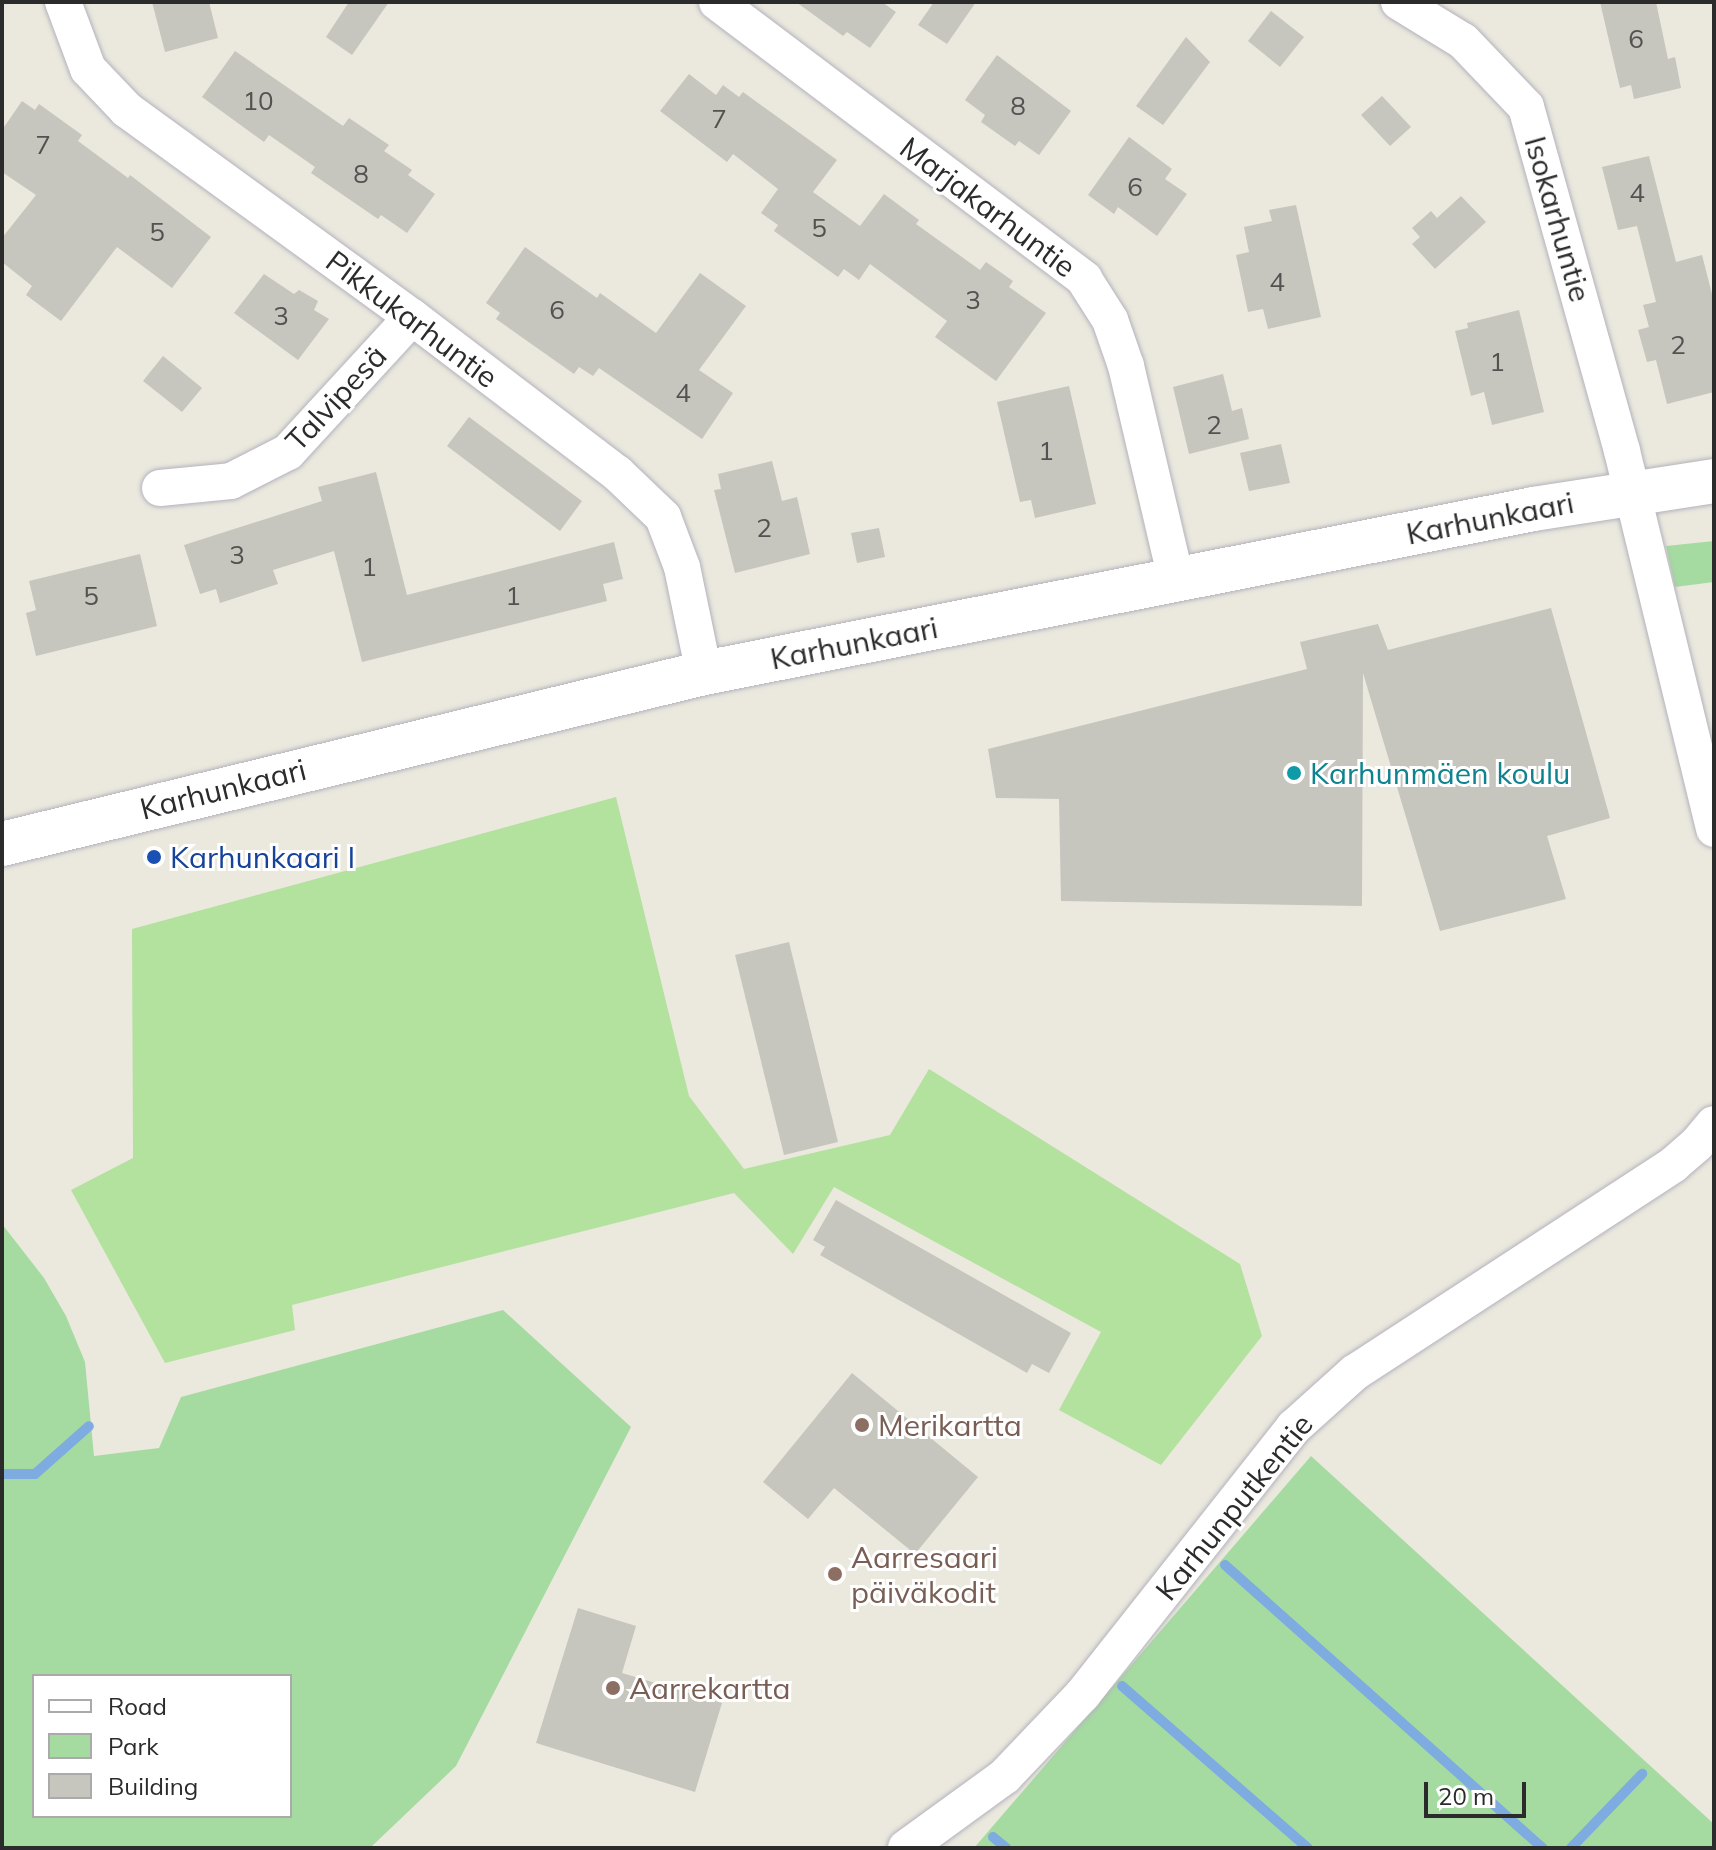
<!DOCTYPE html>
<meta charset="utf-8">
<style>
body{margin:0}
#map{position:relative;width:1716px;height:1850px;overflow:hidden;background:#ebe9de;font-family:Mulish,sans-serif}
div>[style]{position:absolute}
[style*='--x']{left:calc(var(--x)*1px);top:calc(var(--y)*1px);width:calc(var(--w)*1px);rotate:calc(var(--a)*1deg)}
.green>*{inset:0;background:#a5dba1}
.pitch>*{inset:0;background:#b3e19e}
.stream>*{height:10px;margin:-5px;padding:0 5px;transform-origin:5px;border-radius:5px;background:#7eabe0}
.building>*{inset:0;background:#c6c5be}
.roads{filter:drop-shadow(0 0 2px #b3b2bd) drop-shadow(0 0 2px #b3b2bd)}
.street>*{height:36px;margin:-18px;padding:0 18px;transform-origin:18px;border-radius:18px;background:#fff}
.secondary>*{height:44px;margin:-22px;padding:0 22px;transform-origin:22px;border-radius:22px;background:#fff}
.dots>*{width:22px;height:22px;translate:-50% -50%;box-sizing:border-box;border:4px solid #fff;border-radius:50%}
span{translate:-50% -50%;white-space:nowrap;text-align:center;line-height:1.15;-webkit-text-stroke:6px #fff;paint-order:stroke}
.number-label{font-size:26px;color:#525250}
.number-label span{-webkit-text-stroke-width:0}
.street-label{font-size:30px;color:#2b2b2b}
.culture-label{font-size:30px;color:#0d838f}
.left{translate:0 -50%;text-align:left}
.transit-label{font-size:30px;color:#164399}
.education-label{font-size:30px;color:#785e54}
.frame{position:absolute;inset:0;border:4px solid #2b2b2b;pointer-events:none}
.legend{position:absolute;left:32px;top:1674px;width:260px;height:144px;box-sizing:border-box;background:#fff;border:2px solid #aaa;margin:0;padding:10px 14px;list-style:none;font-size:24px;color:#2b2b2b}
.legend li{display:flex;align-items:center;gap:16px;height:40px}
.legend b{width:40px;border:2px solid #aaa}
.scale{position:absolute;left:1424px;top:1782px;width:102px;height:36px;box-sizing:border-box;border:4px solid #2b2b2b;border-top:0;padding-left:10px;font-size:24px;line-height:28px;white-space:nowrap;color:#2b2b2b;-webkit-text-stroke:6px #fff;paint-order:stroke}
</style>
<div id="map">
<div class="green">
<i style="clip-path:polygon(1714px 541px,1714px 582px,1675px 587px,1666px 546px)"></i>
<i style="clip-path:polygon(evenodd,2px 1224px,44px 1278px,66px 1316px,85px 1362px,94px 1456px,159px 1448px,181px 1397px,503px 1310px,631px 1427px,456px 1766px,370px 1848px,2px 1848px,2px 1224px,34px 1676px,290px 1676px,290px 1816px,34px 1816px,34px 1676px)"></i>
<i style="clip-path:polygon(1311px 1456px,1714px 1824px,1714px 1848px,974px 1848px)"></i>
</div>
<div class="pitch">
<i style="clip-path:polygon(616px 797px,689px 1096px,744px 1169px,890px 1135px,929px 1069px,1240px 1264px,1262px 1336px,1161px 1465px,1059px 1410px,1101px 1332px,834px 1187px,793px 1254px,734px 1193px,292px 1305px,295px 1330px,165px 1363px,71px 1190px,133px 1158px,132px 929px)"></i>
</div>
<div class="stream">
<i style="--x:2;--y:1474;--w:33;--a:0"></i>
<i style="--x:35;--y:1474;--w:72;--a:-41.6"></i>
<i style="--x:1225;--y:1565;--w:426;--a:41.7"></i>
<i style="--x:1122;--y:1686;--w:247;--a:41.1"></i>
<i style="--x:993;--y:1837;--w:17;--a:40"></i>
<i style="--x:1571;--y:1848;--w:103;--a:-46.2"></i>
</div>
<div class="building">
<i style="clip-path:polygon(152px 2px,209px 2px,218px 38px,165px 52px)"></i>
<i style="clip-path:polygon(349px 2px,389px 2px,352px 55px,326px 37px)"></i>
<i style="clip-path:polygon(796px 2px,882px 2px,896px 12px,870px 48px,847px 32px,843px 36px)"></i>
<i style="clip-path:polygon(934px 2px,976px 2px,947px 44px,918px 25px)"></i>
<i style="clip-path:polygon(1600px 2px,1656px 2px,1668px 59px,1675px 57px,1681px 88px,1634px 99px,1631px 85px,1620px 88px)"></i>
<i style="clip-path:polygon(1271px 11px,1304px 37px,1280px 67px,1248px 41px)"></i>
<i style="clip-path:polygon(1186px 37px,1210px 62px,1163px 125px,1136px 106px)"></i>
<i style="clip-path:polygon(235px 51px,343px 126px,349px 118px,389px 145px,384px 151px,412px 170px,408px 175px,435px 194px,407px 233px,381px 215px,378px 219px,311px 173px,315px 167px,269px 135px,264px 142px,202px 97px)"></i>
<i style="clip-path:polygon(997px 55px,1071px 111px,1039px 155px,1019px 141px,1015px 146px,981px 122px,985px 115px,965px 100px)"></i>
<i style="clip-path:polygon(689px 74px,716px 95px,723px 85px,739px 97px,743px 92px,837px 160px,813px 192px,860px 226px,884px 194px,919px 220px,916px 224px,980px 270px,986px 262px,1013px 281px,1009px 287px,1046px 313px,996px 381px,935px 337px,947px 321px,870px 264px,859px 280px,844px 269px,838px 277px,774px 231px,778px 225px,761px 213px,778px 189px,733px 154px,727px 162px,660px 111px)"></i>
<i style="clip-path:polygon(1382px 96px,1411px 127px,1390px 146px,1361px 115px)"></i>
<i style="clip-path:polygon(22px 101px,35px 110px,39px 104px,82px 135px,78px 141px,128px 178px,130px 175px,211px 237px,172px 288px,117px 247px,61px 321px,26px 295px,32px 286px,2px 262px,2px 238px,36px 195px,2px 172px,2px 130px)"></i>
<i style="clip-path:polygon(1129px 137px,1172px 169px,1165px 179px,1187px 194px,1157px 236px,1118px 207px,1114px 214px,1088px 195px)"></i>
<i style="clip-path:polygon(1649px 156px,1676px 262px,1702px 255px,1714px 302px,1714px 392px,1667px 404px,1656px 360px,1647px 362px,1638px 330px,1649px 327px,1643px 305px,1656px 302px,1637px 226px,1618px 230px,1602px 167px)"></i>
<i style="clip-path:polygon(1461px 196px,1486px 222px,1435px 269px,1412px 244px,1420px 237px,1412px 228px,1431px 211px,1437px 218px)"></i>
<i style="clip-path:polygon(1296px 205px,1321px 317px,1268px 329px,1263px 309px,1248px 312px,1236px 255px,1249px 252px,1244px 227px,1272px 221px,1269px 210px)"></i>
<i style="clip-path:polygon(525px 247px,597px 298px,600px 293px,656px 333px,700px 273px,746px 306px,699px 370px,733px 393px,702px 439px,599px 368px,593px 376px,579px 367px,574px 374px,496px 319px,500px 313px,486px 303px)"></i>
<i style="clip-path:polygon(264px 274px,294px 294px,299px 290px,318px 301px,314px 310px,329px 319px,298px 360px,234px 313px)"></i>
<i style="clip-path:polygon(1519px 310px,1544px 412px,1492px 425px,1484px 392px,1471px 396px,1455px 331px,1468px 328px,1467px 323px)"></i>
<i style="clip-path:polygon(163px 356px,202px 388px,182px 412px,143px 381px)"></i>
<i style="clip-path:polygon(1223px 374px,1232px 411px,1242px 408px,1249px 439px,1189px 454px,1173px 387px)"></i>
<i style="clip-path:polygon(1069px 386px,1096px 504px,1035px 518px,1031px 500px,1020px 502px,997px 402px)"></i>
<i style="clip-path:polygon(469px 417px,582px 501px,560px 531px,447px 446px)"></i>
<i style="clip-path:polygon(1281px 444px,1290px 483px,1249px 491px,1240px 453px)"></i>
<i style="clip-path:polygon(772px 461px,782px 501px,797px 497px,810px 554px,735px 573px,714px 490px,721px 489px,718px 474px)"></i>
<i style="clip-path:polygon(376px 472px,407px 595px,614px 542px,623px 579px,603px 584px,607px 601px,362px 662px,334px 551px,273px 570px,278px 584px,220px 603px,216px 589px,200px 594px,184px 545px,322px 501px,318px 487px)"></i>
<i style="clip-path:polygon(879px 528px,885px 557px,857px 563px,851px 533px)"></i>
<i style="clip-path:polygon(140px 554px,157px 626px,36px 656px,26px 613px,36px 610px,29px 581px)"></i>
<i style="clip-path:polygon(1551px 608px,1610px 818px,1547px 836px,1566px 899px,1440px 931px,1363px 673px,1362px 906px,1061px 901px,1059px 799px,996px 798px,988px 749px,1307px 669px,1300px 642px,1378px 624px,1388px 650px)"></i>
<i style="clip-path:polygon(789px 942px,838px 1142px,784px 1155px,735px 955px)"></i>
<i style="clip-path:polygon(836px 1200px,1071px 1333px,1049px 1373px,1032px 1364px,1027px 1373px,820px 1255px,825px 1247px,813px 1240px)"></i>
<i style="clip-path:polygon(852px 1373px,978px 1477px,915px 1554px,834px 1488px,808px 1519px,763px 1482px)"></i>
<i style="clip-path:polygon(578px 1608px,636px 1626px,622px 1673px,722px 1703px,695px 1792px,536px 1743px)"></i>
</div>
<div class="roads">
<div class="street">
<i style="--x:63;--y:2;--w:72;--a:69.5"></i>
<i style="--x:88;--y:69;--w:57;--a:46.4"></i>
<i style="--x:127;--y:110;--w:352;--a:36"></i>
<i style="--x:412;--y:317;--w:258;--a:37.3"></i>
<i style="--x:617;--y:473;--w:64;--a:43.7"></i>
<i style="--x:663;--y:517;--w:53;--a:69.2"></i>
<i style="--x:682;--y:567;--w:108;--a:78.3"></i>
<i style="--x:717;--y:2;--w:460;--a:37"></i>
<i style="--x:1084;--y:279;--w:49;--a:57.6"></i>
<i style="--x:1110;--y:320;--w:49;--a:70.8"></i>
<i style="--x:1126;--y:366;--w:219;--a:76.8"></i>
<i style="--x:1399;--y:2;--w:75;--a:31.4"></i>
<i style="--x:1463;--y:41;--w:91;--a:46.3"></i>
<i style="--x:1526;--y:107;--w:357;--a:74.4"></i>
<i style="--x:1622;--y:451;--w:389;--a:76.3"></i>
<i style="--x:160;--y:488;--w:71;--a:-5.6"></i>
<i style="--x:231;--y:481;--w:64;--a:-27"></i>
<i style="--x:288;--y:452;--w:183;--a:-47.4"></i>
<i style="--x:906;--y:1848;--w:122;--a:-36"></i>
<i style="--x:1005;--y:1776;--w:113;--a:-46.4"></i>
<i style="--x:1083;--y:1694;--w:340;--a:-51.7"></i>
<i style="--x:1294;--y:1427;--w:81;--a:-42"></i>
<i style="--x:1354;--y:1373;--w:382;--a:-33.1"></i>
<i style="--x:1674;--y:1164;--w:30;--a:-41"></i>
<i style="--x:1697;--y:1144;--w:26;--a:-50"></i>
</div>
<div class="secondary">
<i style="--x:2;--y:844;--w:723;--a:-13.69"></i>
<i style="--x:704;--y:673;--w:846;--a:-11.18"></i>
<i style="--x:1534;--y:509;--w:182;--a:-8.8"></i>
</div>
</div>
<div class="dots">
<i style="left:1294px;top:773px;background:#0f9aa8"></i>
<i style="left:154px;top:857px;background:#1a4fb4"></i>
<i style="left:862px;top:1425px;background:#8d6e63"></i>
<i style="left:835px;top:1574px;background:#8d6e63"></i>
<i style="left:613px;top:1688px;background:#8d6e63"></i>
</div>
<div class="number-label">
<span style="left:1636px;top:39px">6</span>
<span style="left:258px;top:101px">10</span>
<span style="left:1018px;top:106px">8</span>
<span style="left:719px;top:119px">7</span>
<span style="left:43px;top:145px">7</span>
<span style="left:361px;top:174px">8</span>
<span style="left:1135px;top:187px">6</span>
<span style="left:1637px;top:193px">4</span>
<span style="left:819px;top:228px">5</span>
<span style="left:157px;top:232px">5</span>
<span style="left:1277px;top:282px">4</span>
<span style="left:973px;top:300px">3</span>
<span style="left:557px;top:310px">6</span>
<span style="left:281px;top:316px">3</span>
<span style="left:1678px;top:345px">2</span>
<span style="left:1497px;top:362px">1</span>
<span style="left:683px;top:393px">4</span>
<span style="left:1214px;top:425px">2</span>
<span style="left:1046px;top:451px">1</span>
<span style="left:764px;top:528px">2</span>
<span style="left:237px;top:555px">3</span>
<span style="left:369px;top:567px">1</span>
<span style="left:91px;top:596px">5</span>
<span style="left:513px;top:596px">1</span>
</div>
<div class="street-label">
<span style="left:988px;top:207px;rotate:37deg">Marjakarhuntie</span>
<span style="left:1558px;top:219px;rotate:74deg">Isokarhuntie</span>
<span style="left:412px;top:319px;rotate:37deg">Pikkukarhuntie</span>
<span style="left:336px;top:398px;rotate:-47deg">Talvipesä</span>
<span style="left:1490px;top:518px;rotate:-11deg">Karhunkaari</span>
<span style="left:854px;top:643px;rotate:-11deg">Karhunkaari</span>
<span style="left:223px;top:789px;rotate:-14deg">Karhunkaari</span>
<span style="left:1234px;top:1507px;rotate:-51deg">Karhunputkentie</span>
</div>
<div class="culture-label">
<span class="left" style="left:1310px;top:773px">Karhunmäen koulu</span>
</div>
<div class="transit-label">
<span class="left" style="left:170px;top:857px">Karhunkaari I</span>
</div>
<div class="education-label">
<span class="left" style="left:878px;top:1425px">Merikartta</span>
<span class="left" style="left:851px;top:1574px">Aarresaari<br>päiväkodit</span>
<span class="left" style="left:629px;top:1688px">Aarrekartta</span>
</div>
<div class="frame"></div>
<ul class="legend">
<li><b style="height:10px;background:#fff"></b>Road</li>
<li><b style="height:22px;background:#a5dba1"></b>Park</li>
<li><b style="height:22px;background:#c6c5be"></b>Building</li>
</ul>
<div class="scale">20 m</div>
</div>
